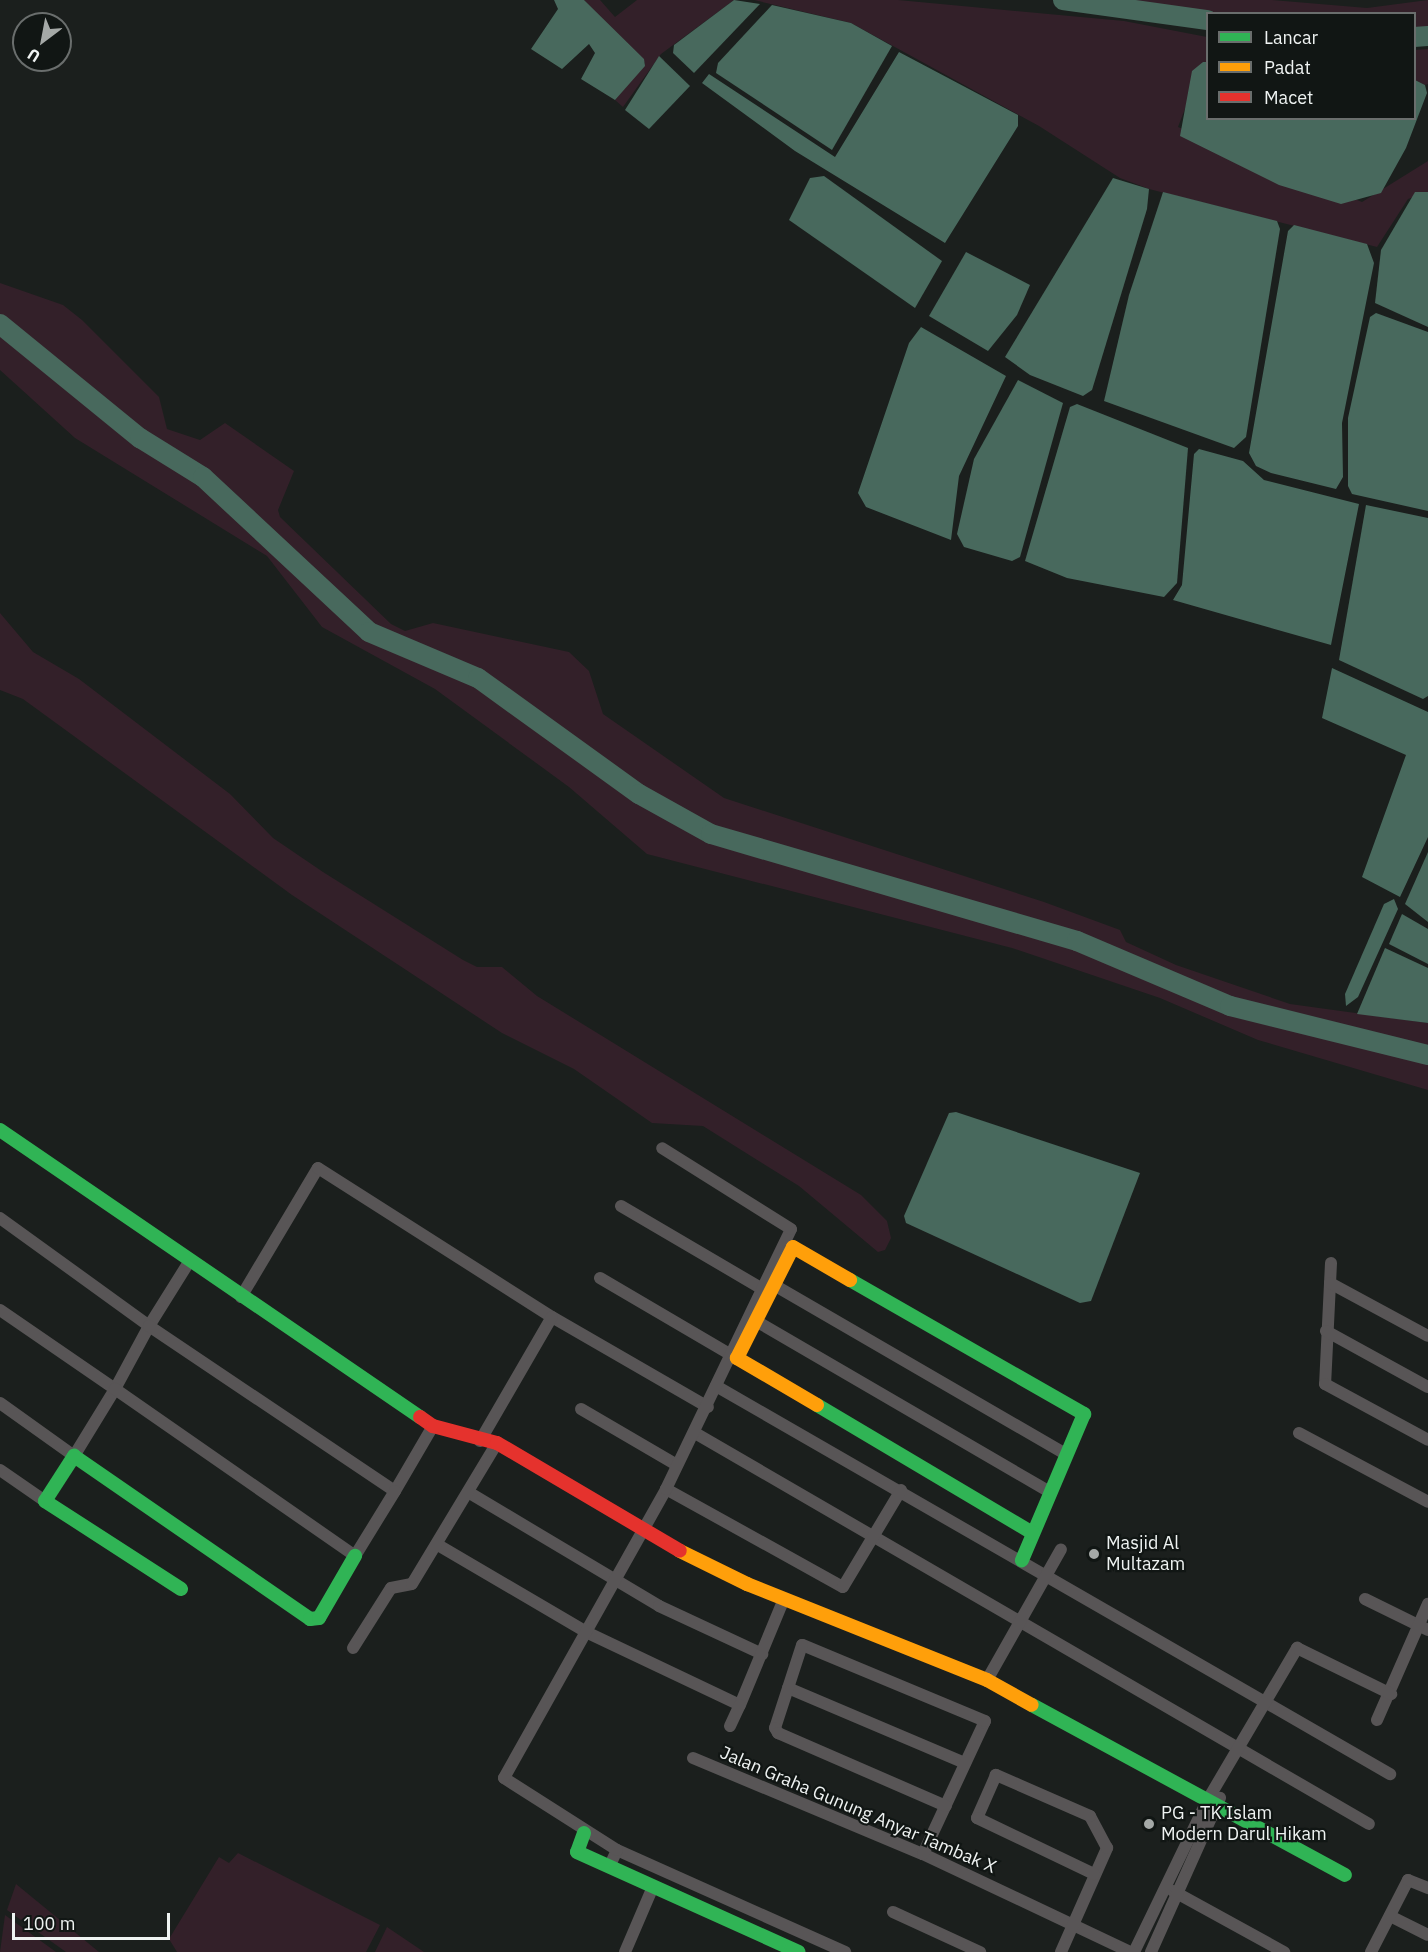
<!DOCTYPE html>
<style>
body{margin:0}
#map{position:relative;width:1428px;height:1952px;overflow:hidden;background:#1b1f1d;font-family:"IBM Plex Sans",sans-serif}
div>[style]{position:absolute}
[style*='--x']{left:calc(var(--x)*1px);top:calc(var(--y)*1px);width:calc(var(--w)*1px);rotate:calc(var(--a)*1deg)}
.green>*{inset:0;background:#332029}
.water>*{inset:0;background:#48695d}
.river>*{height:20px;margin:-10px;padding:0 10px;transform-origin:10px;border-radius:10px;background:#48695d}
.street>*{height:12px;margin:-6px;padding:0 6px;transform-origin:6px;border-radius:6px;background:#585556}
.fast>*{height:14px;margin:-7px;padding:0 7px;transform-origin:7px;border-radius:7px;background:#30b455}
.slow>*{height:14px;margin:-7px;padding:0 7px;transform-origin:7px;border-radius:7px;background:#ff9f0a}
.jam>*{height:14px;margin:-7px;padding:0 7px;transform-origin:7px;border-radius:7px;background:#e5322d}
.dots>*{width:16px;height:16px;translate:-50% -50%;box-sizing:border-box;border:3px solid #111614;border-radius:50%}
span{translate:-50% -50%;white-space:nowrap;text-align:center;line-height:1.15;-webkit-text-stroke:4.5px #111614;paint-order:stroke}
.poi-label{font-size:18px;color:#eff3f2}
.left{translate:0 -50%;text-align:left}
.street-label{font-size:18px;color:#eff3f2}
.legend{position:absolute;left:1206px;top:12px;width:210px;height:108px;box-sizing:border-box;background:#111614;border:2px solid #6a6e6d;margin:0;padding:8px 10px;list-style:none;font-size:18px;color:#eff3f2}
.legend li{display:flex;align-items:center;gap:12px;height:30px}
.legend b{width:30px;border:2px solid #6a6e6d}
.north{position:absolute;left:12px;top:12px;width:60px;height:60px;box-sizing:border-box;background:#111614;border:2px solid #6a6e6d;border-radius:50%;rotate:212deg;font-size:16px;font-weight:700;line-height:24px;text-align:center;color:#eff3f2}
.north::after{content:'';display:block;margin:auto;width:21px;height:27px;background:#a5a9a7;clip-path:polygon(50% 0,100% 100%,50% 72%,0 100%)}
.scale{position:absolute;left:12px;top:1913px;width:158px;height:27px;box-sizing:border-box;border:3px solid #eff3f2;border-top:0;padding-left:8px;font-size:18px;line-height:21px;white-space:nowrap;color:#eff3f2;-webkit-text-stroke:4px #111614;paint-order:stroke}
</style>
<div id="map">
<div class="green">
<i style="clip-path:polygon(584px 0,600px 0,615px 17px,637px 0,734px 0,661px 54px,623px 107px,615px 100px,645px 63px)"></i>
<i style="clip-path:polygon(754px 0,898px 0,1124px 21px,1207px 37px,1207px 62px,1203px 62px,1178px 127px,1362px 202px,1428px 161px,1428px 192px,1408px 199px,1377px 247px,1149px 189px,1120px 178px,1039px 126px,851px 23px)"></i>
<i style="clip-path:polygon(1123px 0,1272px 0,1367px 8px,1428px 0,1428px 30px,1415px 31px,1414px 14px,1214px 14px)"></i>
<i style="clip-path:polygon(1428px 49px,1428px 84px,1425px 85px,1415px 80px,1414px 50px)"></i>
<i style="clip-path:polygon(0 283px,63px 305px,82px 320px,159px 397px,167px 429px,200px 440px,225px 423px,294px 471px,278px 510px,280px 517px,391px 624px,405px 631px,433px 623px,569px 652px,589px 671px,603px 714px,724px 798px,1044px 902px,1120px 930px,1126px 942px,1176px 965px,1290px 1004px,1428px 1023px,1428px 1090px,1258px 1040px,1160px 998px,1012px 948px,647px 854px,569px 787px,435px 689px,322px 627px,267px 556px,75px 438px,0 370px)"></i>
<i style="clip-path:polygon(0 613px,33px 652px,79px 679px,230px 794px,273px 838px,323px 872px,463px 960px,477px 967px,502px 967px,537px 996px,861px 1195px,887px 1221px,891px 1238px,885px 1250px,878px 1252px,799px 1186px,703px 1126px,652px 1123px,574px 1069px,502px 1033px,292px 895px,23px 699px,0 690px)"></i>
<i style="clip-path:polygon(238px 1853px,380px 1925px,366px 1952px,177px 1952px,169px 1939px,219px 1857px,229px 1863px)"></i>
<i style="clip-path:polygon(16px 1884px,99px 1952px,66px 1952px,7px 1910px)"></i>
<i style="clip-path:polygon(5px 1915px,56px 1952px,0 1952px)"></i>
<i style="clip-path:polygon(387px 1927px,424px 1952px,375px 1952px)"></i>
</div>
<div class="water">
<i style="clip-path:polygon(554px 0,584px 0,644px 59px,645px 66px,615px 100px,581px 79px,595px 53px,589px 44px,562px 69px,531px 49px,558px 9px)"></i>
<i style="clip-path:polygon(734px 0,760px 4px,694px 73px,673px 53px,674px 45px)"></i>
<i style="clip-path:polygon(772px 5px,851px 23px,892px 46px,832px 150px,716px 73px,718px 63px)"></i>
<i style="clip-path:polygon(899px 52px,1018px 115px,1018px 126px,945px 243px,795px 151px,702px 83px,709px 74px,835px 157px)"></i>
<i style="clip-path:polygon(659px 56px,690px 86px,649px 129px,625px 110px)"></i>
<i style="clip-path:polygon(1203px 62px,1207px 62px,1208px 118px,1414px 118px,1415px 80px,1425px 85px,1427px 93px,1406px 148px,1381px 193px,1341px 204px,1279px 185px,1180px 136px,1192px 71px)"></i>
<i style="clip-path:polygon(824px 176px,942px 261px,915px 308px,789px 220px,810px 178px)"></i>
<i style="clip-path:polygon(1113px 178px,1149px 189px,1147px 209px,1092px 390px,1083px 396px,1030px 375px,1005px 357px)"></i>
<i style="clip-path:polygon(1163px 192px,1277px 221px,1280px 229px,1246px 437px,1234px 448px,1104px 401px,1129px 295px)"></i>
<i style="clip-path:polygon(1415px 192px,1428px 192px,1428px 327px,1375px 303px,1381px 250px)"></i>
<i style="clip-path:polygon(1294px 225px,1367px 244px,1374px 263px,1342px 423px,1343px 477px,1336px 489px,1271px 473px,1256px 466px,1249px 453px,1288px 231px)"></i>
<i style="clip-path:polygon(966px 252px,1030px 285px,1017px 315px,988px 351px,929px 316px)"></i>
<i style="clip-path:polygon(1376px 313px,1428px 332px,1428px 511px,1352px 494px,1348px 486px,1348px 418px,1370px 317px)"></i>
<i style="clip-path:polygon(921px 327px,1006px 376px,959px 476px,951px 540px,866px 507px,858px 493px,909px 343px)"></i>
<i style="clip-path:polygon(1018px 380px,1063px 403px,1020px 557px,1012px 561px,964px 547px,957px 534px,974px 459px)"></i>
<i style="clip-path:polygon(1077px 404px,1188px 448px,1177px 583px,1164px 597px,1067px 578px,1025px 561px,1070px 407px)"></i>
<i style="clip-path:polygon(1199px 449px,1243px 461px,1264px 480px,1359px 504px,1331px 645px,1173px 600px,1182px 585px,1194px 454px)"></i>
<i style="clip-path:polygon(1366px 505px,1428px 518px,1428px 696px,1423px 699px,1339px 660px)"></i>
<i style="clip-path:polygon(1332px 668px,1428px 712px,1428px 837px,1400px 897px,1362px 877px,1406px 755px,1322px 718px)"></i>
<i style="clip-path:polygon(1428px 852px,1428px 922px,1405px 904px)"></i>
<i style="clip-path:polygon(1394px 899px,1398px 909px,1358px 997px,1346px 1006px,1345px 994px,1384px 904px)"></i>
<i style="clip-path:polygon(1402px 914px,1428px 929px,1428px 964px,1389px 944px)"></i>
<i style="clip-path:polygon(1385px 948px,1428px 968px,1428px 1023px,1357px 1014px)"></i>
<i style="clip-path:polygon(956px 1112px,1140px 1173px,1091px 1301px,1080px 1303px,906px 1223px,904px 1216px,949px 1113px)"></i>
</div>
<div class="river">
<i style="--x:1063;--y:0;--w:146;--a:7.9"></i>
<i style="--x:1414;--y:37;--w:14;--a:-4"></i>
<i style="--x:0;--y:324;--w:181;--a:39.2"></i>
<i style="--x:140;--y:438;--w:74;--a:31.8"></i>
<i style="--x:203;--y:477;--w:227;--a:43"></i>
<i style="--x:369;--y:632;--w:118;--a:22.9"></i>
<i style="--x:478;--y:678;--w:198;--a:35.8"></i>
<i style="--x:639;--y:794;--w:82;--a:29.1"></i>
<i style="--x:711;--y:834;--w:381;--a:16.3"></i>
<i style="--x:1077;--y:941;--w:166;--a:23"></i>
<i style="--x:1230;--y:1006;--w:204;--a:13.9"></i>
</div>
<div class="street">
<i style="--x:621;--y:1206;--w:162;--a:30.4"></i>
<i style="--x:0;--y:1218;--w:184;--a:35.9"></i>
<i style="--x:149;--y:1326;--w:75;--a:-58"></i>
<i style="--x:1331;--y:1263;--w:121;--a:92.8"></i>
<i style="--x:1325;--y:1384;--w:117;--a:28.5"></i>
<i style="--x:600;--y:1278;--w:148;--a:30.4"></i>
<i style="--x:1330;--y:1283;--w:111;--a:28.4"></i>
<i style="--x:774;--y:1285;--w:337;--a:30.1"></i>
<i style="--x:241;--y:1297;--w:150;--a:-59.2"></i>
<i style="--x:318;--y:1168;--w:277;--a:32.5"></i>
<i style="--x:552;--y:1317;--w:180;--a:30"></i>
<i style="--x:0;--y:1310;--w:140;--a:34.5"></i>
<i style="--x:115;--y:1389;--w:72;--a:-61.6"></i>
<i style="--x:149;--y:1326;--w:296;--a:33.9"></i>
<i style="--x:395;--y:1491;--w:75;--a:-59.7"></i>
<i style="--x:756;--y:1321;--w:340;--a:30.2"></i>
<i style="--x:1326;--y:1331;--w:116;--a:28.8"></i>
<i style="--x:716;--y:1386;--w:778;--a:29.93"></i>
<i style="--x:0;--y:1403;--w:91;--a:35.6"></i>
<i style="--x:74;--y:1456;--w:79;--a:-58.5"></i>
<i style="--x:115;--y:1389;--w:292;--a:34.8"></i>
<i style="--x:355;--y:1556;--w:76;--a:-58.4"></i>
<i style="--x:581;--y:1409;--w:111;--a:30.3"></i>
<i style="--x:695;--y:1433;--w:779;--a:30.12"></i>
<i style="--x:1299;--y:1433;--w:146;--a:28.1"></i>
<i style="--x:480;--y:1441;--w:143;--a:-59.9"></i>
<i style="--x:0;--y:1470;--w:55;--a:34.6"></i>
<i style="--x:666;--y:1489;--w:202;--a:29"></i>
<i style="--x:843;--y:1587;--w:113;--a:-59.1"></i>
<i style="--x:468;--y:1492;--w:222;--a:30.8"></i>
<i style="--x:659;--y:1606;--w:114;--a:25"></i>
<i style="--x:438;--y:1545;--w:172;--a:30.4"></i>
<i style="--x:586;--y:1632;--w:170;--a:25.4"></i>
<i style="--x:740;--y:1705;--w:115;--a:-67.5"></i>
<i style="--x:1365;--y:1599;--w:70;--a:26.2"></i>
<i style="--x:353;--y:1648;--w:71;--a:-57.7"></i>
<i style="--x:391;--y:1588;--w:21;--a:-11"></i>
<i style="--x:412;--y:1584;--w:165;--a:-58.9"></i>
<i style="--x:987;--y:1680;--w:150;--a:-60.5"></i>
<i style="--x:788;--y:1688;--w:192;--a:23"></i>
<i style="--x:1377;--y:1720;--w:127;--a:-66.3"></i>
<i style="--x:730;--y:1726;--w:23;--a:-65"></i>
<i style="--x:693;--y:1758;--w:249;--a:22.7"></i>
<i style="--x:923;--y:1854;--w:229;--a:25.3"></i>
<i style="--x:617;--y:1850;--w:250;--a:24.1"></i>
<i style="--x:923;--y:1854;--w:145;--a:-65"></i>
<i style="--x:984;--y:1723;--w:2;--a:-63"></i>
<i style="--x:985;--y:1721;--w:198;--a:-157.4"></i>
<i style="--x:802;--y:1645;--w:87;--a:108"></i>
<i style="--x:775;--y:1728;--w:6;--a:59"></i>
<i style="--x:778;--y:1733;--w:183;--a:23.5"></i>
<i style="--x:611;--y:1863;--w:14;--a:-65"></i>
<i style="--x:617;--y:1850;--w:134;--a:-147.5"></i>
<i style="--x:504;--y:1778;--w:331;--a:-60.7"></i>
<i style="--x:666;--y:1489;--w:288;--a:-64.3"></i>
<i style="--x:791;--y:1229;--w:152;--a:-147.9"></i>
<i style="--x:1173;--y:1891;--w:127;--a:28.8"></i>
<i style="--x:893;--y:1912;--w:96;--a:24.7"></i>
<i style="--x:1390;--y:1916;--w:42;--a:26.6"></i>
<i style="--x:625;--y:1952;--w:69;--a:-66.8"></i>
<i style="--x:1061;--y:1952;--w:114;--a:-66.1"></i>
<i style="--x:1107;--y:1848;--w:36;--a:-118"></i>
<i style="--x:1090;--y:1816;--w:103;--a:-156.4"></i>
<i style="--x:996;--y:1775;--w:47;--a:113.8"></i>
<i style="--x:977;--y:1818;--w:130;--a:25.6"></i>
<i style="--x:1134;--y:1952;--w:168;--a:-64.2"></i>
<i style="--x:1207;--y:1801;--w:178;--a:-59.5"></i>
<i style="--x:1297;--y:1648;--w:105;--a:26.1"></i>
<i style="--x:1151;--y:1952;--w:169;--a:-65.9"></i>
<i style="--x:1371;--y:1952;--w:81;--a:-62.8"></i>
<i style="--x:1408;--y:1880;--w:22;--a:22"></i>
</div>
<div class="fast">
<i style="--x:0;--y:1130;--w:509;--a:34.35"></i>
<i style="--x:850;--y:1280;--w:270;--a:29.8"></i>
<i style="--x:1084;--y:1414;--w:159;--a:113"></i>
<i style="--x:817;--y:1405;--w:251;--a:30.7"></i>
<i style="--x:181;--y:1589;--w:162;--a:-147.1"></i>
<i style="--x:45;--y:1501;--w:54;--a:-57.2"></i>
<i style="--x:74;--y:1456;--w:287;--a:34.6"></i>
<i style="--x:310;--y:1619;--w:9;--a:-6"></i>
<i style="--x:319;--y:1618;--w:72;--a:-59.9"></i>
<i style="--x:1032;--y:1705;--w:356;--a:28.5"></i>
<i style="--x:584;--y:1833;--w:20;--a:110"></i>
<i style="--x:577;--y:1852;--w:243;--a:24.3"></i>
</div>
<div class="slow">
<i style="--x:817;--y:1405;--w:93;--a:-149.6"></i>
<i style="--x:737;--y:1358;--w:124;--a:-63.2"></i>
<i style="--x:793;--y:1247;--w:66;--a:30.1"></i>
<i style="--x:680;--y:1551;--w:75;--a:26.2"></i>
<i style="--x:747;--y:1584;--w:258;--a:21.8"></i>
<i style="--x:987;--y:1680;--w:51;--a:29.1"></i>
</div>
<div class="jam">
<i style="--x:420;--y:1417;--w:16;--a:35"></i>
<i style="--x:433;--y:1426;--w:66;--a:14.9"></i>
<i style="--x:497;--y:1443;--w:212;--a:30.5"></i>
</div>
<div class="dots">
<i style="left:1094px;top:1554px;background:#a5a9a7"></i>
<i style="left:1149px;top:1824px;background:#a5a9a7"></i>
</div>
<div class="poi-label">
<span class="left" style="left:1106px;top:1554px">Masjid Al<br>Multazam</span>
<span class="left" style="left:1161px;top:1824px">PG - TK Islam<br>Modern Darul Hikam</span>
</div>
<div class="street-label">
<span style="left:858px;top:1810px;rotate:23deg">Jalan Graha Gunung Anyar Tambak X</span>
</div>
<ul class="legend">
<li><b style="height:8px;background:#30b455"></b>Lancar</li>
<li><b style="height:8px;background:#ff9f0a"></b>Padat</li>
<li><b style="height:8px;background:#e5322d"></b>Macet</li>
</ul>
<div class="north">U</div>
<div class="scale">100 m</div>
</div>
